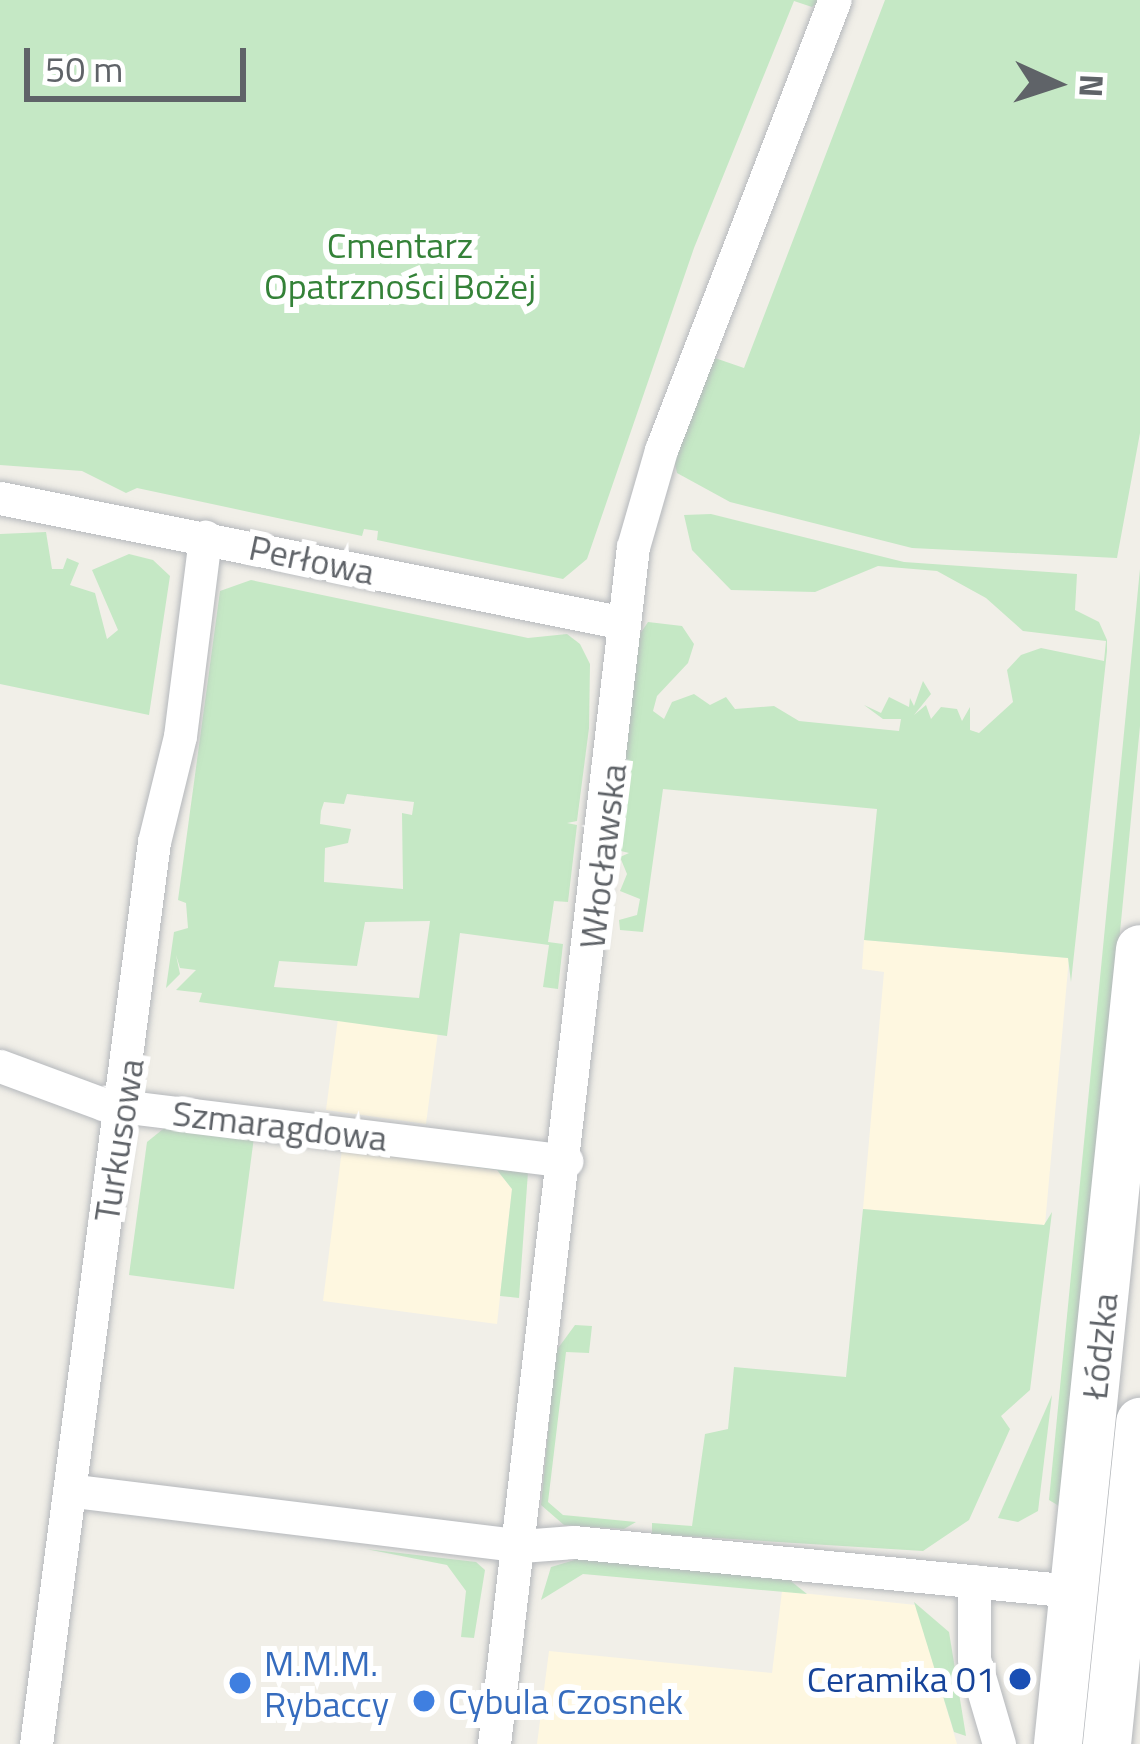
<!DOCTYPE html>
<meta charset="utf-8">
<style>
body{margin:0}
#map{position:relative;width:1140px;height:1744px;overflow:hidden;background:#f1efe8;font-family:"Titillium Web",sans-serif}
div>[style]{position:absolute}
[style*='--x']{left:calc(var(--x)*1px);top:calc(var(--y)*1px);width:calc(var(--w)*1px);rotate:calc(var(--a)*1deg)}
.commercial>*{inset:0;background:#fef7e0}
.green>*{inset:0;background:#c5e8c5}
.roads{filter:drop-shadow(0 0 3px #b5b8bc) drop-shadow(0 0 3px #b5b8bc)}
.minor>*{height:33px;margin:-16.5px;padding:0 16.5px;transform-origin:16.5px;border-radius:16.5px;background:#fff}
.secondary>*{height:48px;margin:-24px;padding:0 24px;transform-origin:24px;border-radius:24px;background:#fff}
.dots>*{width:33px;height:33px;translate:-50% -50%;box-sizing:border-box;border:6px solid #fff;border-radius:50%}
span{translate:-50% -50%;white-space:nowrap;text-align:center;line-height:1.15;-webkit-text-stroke:12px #fff;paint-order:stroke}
.park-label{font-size:36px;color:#348238}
.street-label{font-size:36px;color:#5f6368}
.shop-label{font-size:36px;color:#366cbe}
.left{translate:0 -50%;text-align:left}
.transit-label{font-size:36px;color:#164399}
.right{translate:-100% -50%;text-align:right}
.north{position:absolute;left:996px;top:24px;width:120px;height:120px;-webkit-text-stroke:9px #fff;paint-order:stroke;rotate:93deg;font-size:33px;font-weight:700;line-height:48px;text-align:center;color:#5f6368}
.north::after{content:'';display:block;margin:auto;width:42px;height:54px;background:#5f6368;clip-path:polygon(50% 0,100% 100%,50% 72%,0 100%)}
.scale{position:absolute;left:24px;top:48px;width:222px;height:54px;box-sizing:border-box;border:6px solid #5f6368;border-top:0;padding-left:15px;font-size:36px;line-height:42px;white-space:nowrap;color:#5f6368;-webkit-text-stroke:9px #fff;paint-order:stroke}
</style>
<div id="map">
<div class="commercial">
<i style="clip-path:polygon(864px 940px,1069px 958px,1045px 1225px,863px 1209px,884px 972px,862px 969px)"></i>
<i style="clip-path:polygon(339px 1011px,439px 1024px,426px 1124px,326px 1110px)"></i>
<i style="clip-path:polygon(342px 1149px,497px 1170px,512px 1189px,497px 1324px,323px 1301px)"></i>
<i style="clip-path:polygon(782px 1591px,916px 1605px,957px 1744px,537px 1744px,549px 1651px,772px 1673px)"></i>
</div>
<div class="green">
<i style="clip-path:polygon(0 0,820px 0,812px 7px,794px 1px,694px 248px,587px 559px,563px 579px,377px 540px,378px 531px,364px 529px,362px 536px,137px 488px,126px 493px,82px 471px,0 465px)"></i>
<i style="clip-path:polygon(885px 0,1140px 0,1140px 433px,1117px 558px,912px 548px,730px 502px,677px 473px,674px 460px,712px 357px,744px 368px)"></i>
<i style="clip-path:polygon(711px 514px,904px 562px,1077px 574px,1075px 610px,1099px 622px,1107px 640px,1107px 651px,1071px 982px,1068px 958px,864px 940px,877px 809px,663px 789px,643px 932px,620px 930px,619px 920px,637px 915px,640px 899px,620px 891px,627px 874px,620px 857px,629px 853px,617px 850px,636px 640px,648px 622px,682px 626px,694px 644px,688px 663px,657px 696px,653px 711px,664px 719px,672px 702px,694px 694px,710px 705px,726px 697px,735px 709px,774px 706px,799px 721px,899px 731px,901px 719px,883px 719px,864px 705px,881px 713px,889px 697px,909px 707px,910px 698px,914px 706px,923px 681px,931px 694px,914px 715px,926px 705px,931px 719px,941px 707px,957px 709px,962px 721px,970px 707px,970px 730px,979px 733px,1013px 702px,1007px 670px,1021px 655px,1041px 648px,1104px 661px,1106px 641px,1023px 631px,986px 598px,937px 571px,878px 566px,815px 592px,731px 590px,692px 550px,684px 515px)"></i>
<i style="clip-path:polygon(46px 532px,52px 569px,63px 569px,67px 558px,79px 563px,70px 585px,95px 593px,107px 639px,118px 630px,92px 570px,129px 554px,153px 560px,170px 576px,149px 715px,0 684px,0 534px)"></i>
<i style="clip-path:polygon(1140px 569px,1140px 726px,1064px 1509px,1049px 1500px)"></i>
<i style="clip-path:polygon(evenodd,251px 580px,528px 638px,567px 634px,580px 644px,590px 664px,589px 728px,577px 821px,567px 823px,577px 825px,568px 902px,554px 901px,548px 942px,563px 944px,558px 989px,543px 987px,549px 945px,460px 933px,447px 1036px,199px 1002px,202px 993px,176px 990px,196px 970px,180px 968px,176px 955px,180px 974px,166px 988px,174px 932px,188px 928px,186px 903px,178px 900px,220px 591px,251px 580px,347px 794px,414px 802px,412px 815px,402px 813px,403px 889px,324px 882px,325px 848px,348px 843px,351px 829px,320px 824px,321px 811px,324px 802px,344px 804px,347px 794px,251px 580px,430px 921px,419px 998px,274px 987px,279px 961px,357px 966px,365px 922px,430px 921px)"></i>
<i style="clip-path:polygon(168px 1125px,254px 1137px,234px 1289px,129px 1275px,147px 1142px)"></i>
<i style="clip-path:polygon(342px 1149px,528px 1172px,519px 1298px,500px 1296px,512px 1189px,497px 1170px)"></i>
<i style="clip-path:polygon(863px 1209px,1044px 1225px,1052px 1212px,1030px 1390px,1001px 1416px,1010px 1429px,969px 1520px,923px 1551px,652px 1534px,652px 1523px,692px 1526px,705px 1434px,728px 1429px,734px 1367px,846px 1377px)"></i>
<i style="clip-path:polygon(575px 1325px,592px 1326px,589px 1353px,566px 1352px,548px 1502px,563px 1515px,636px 1522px,624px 1529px,564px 1525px,541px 1505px,556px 1351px)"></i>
<i style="clip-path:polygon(1052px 1395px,1038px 1511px,1018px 1522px,998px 1518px)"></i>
<i style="clip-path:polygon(366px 1549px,476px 1562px,485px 1570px,474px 1638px,461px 1637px,466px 1591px,447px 1565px)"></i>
<i style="clip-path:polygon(588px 1556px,787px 1578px,807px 1594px,583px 1574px,541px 1600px,551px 1567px)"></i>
<i style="clip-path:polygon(914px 1602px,949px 1632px,966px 1736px,954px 1732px)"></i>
</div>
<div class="roads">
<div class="minor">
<i style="--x:0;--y:498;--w:636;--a:11.33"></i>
<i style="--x:0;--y:1066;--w:110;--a:20.3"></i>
<i style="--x:103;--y:1104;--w:467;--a:7"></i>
<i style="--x:75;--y:1491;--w:449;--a:7"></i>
<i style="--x:521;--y:1546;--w:52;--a:-4.4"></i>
<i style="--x:573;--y:1542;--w:502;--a:5.6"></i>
<i style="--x:974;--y:1581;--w:78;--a:90"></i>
<i style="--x:974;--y:1659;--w:89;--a:73.6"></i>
<i style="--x:36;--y:1744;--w:910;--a:-82.55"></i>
<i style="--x:154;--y:842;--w:109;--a:-76.2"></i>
<i style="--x:180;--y:736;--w:201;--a:-82.8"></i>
<i style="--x:494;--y:1744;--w:1205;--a:-83.38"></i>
<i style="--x:633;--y:547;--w:101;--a:-73.9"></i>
<i style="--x:661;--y:450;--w:482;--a:-68.9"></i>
</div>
<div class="secondary">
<i style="--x:1058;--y:1744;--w:799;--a:-84.11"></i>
<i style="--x:1107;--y:1744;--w:324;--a:-84.1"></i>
</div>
</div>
<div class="dots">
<i style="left:1020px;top:1679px;background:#1a4fb4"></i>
<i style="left:240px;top:1683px;background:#3f7fe0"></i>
<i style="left:424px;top:1701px;background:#3f7fe0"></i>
</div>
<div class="park-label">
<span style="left:400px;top:265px">Cmentarz<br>Opatrzności Bożej</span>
</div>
<div class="street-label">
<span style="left:312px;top:559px;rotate:12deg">Perłowa</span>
<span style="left:602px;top:856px;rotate:-83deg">Włocławska</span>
<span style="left:280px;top:1125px;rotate:7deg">Szmaragdowa</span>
<span style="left:118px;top:1140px;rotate:-81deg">Turkusowa</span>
<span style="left:1099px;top:1346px;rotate:-84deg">Łódzka</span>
</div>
<div class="shop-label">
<span class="left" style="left:264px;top:1683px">M.M.M.<br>Rybaccy</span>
<span class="left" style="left:448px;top:1701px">Cybula Czosnek</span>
</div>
<div class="transit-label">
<span class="right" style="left:996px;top:1679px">Ceramika 01</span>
</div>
<div class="north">N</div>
<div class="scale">50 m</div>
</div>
